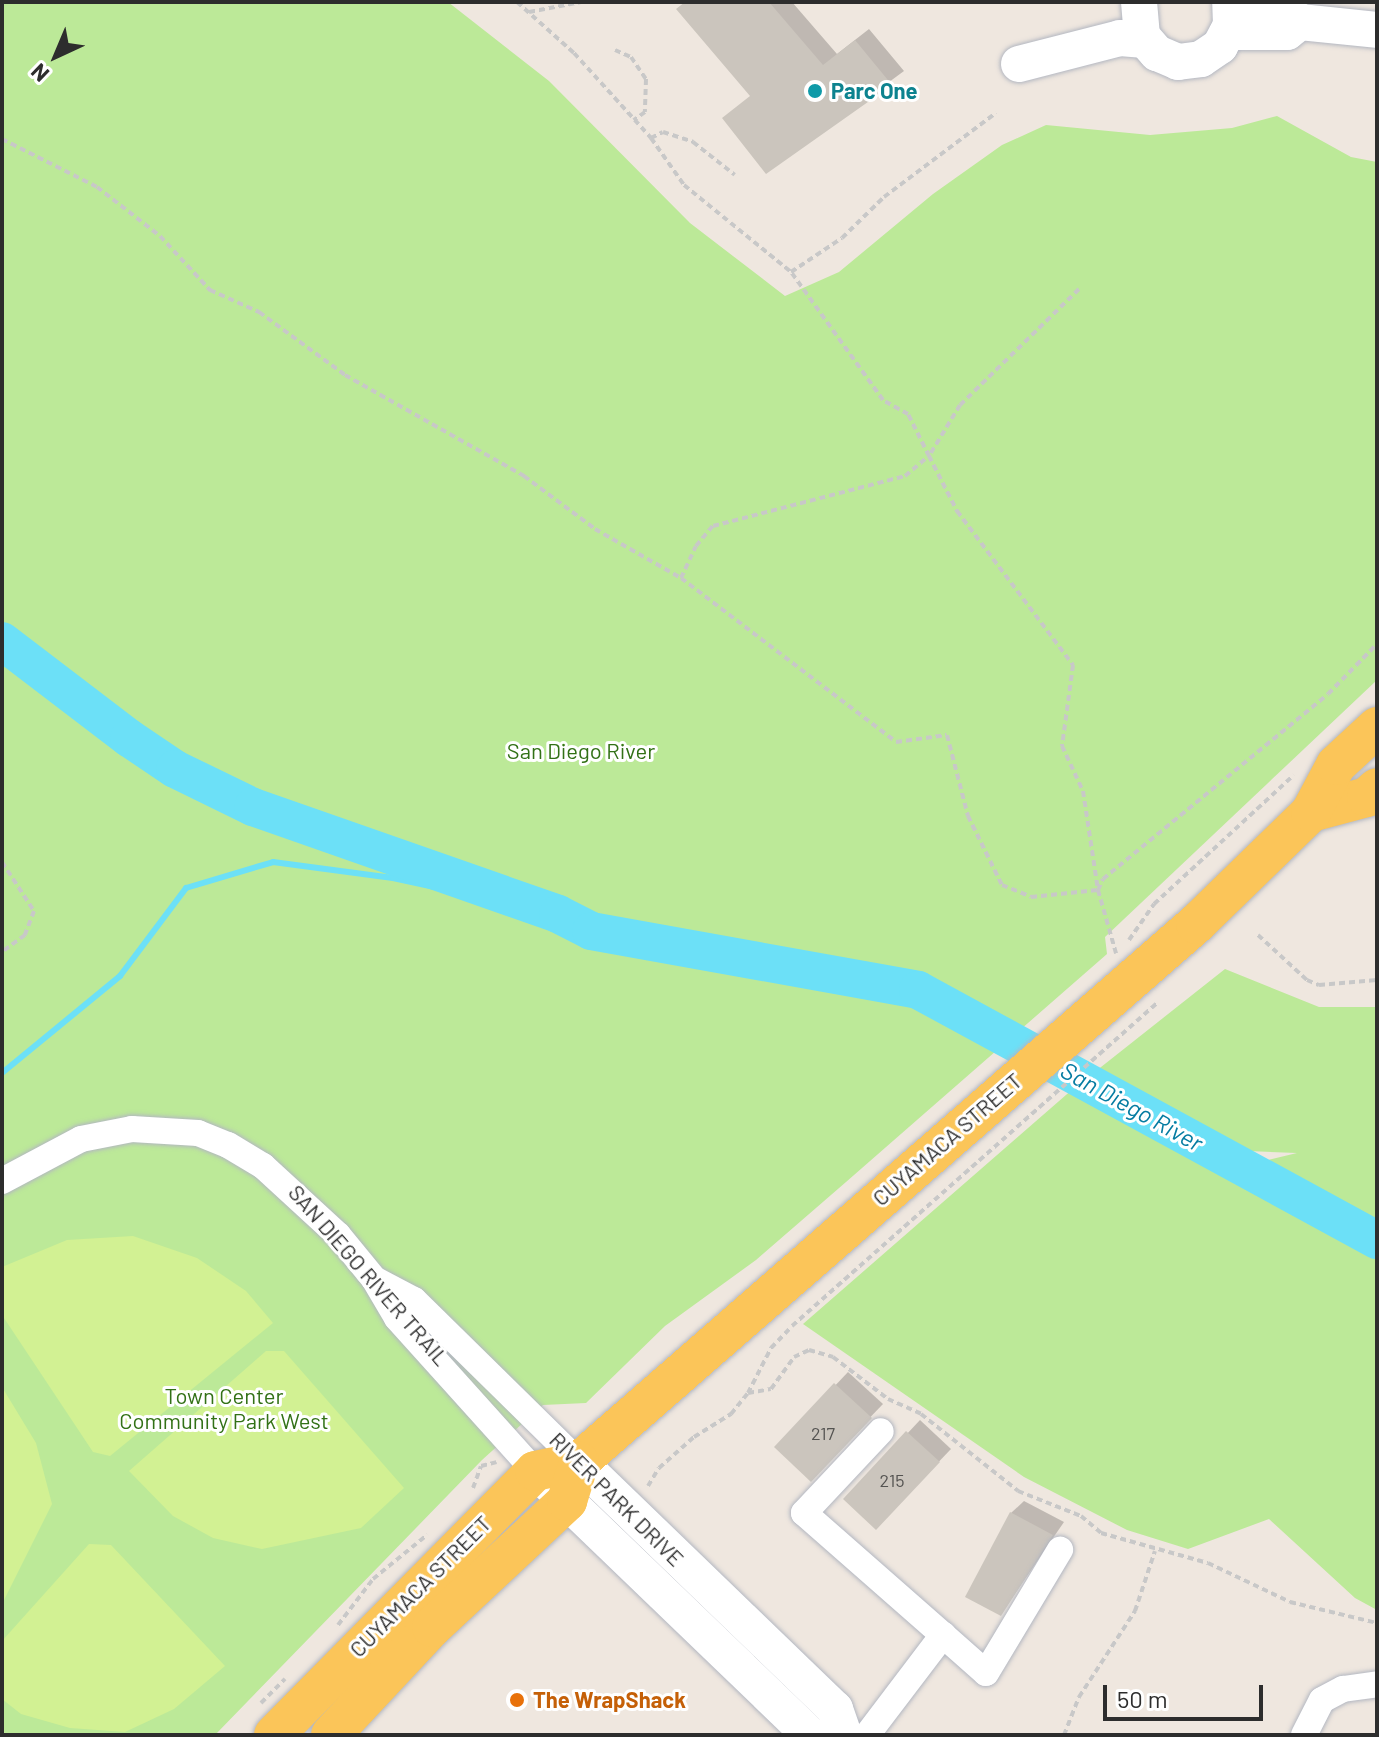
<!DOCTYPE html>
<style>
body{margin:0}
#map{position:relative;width:1379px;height:1737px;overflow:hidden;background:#efe7df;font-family:Barlow,sans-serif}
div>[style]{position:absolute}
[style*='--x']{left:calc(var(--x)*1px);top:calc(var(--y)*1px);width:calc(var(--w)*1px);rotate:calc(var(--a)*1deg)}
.green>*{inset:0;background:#bce998}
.pitch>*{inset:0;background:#d2f193}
.shadow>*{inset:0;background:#0003}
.stream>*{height:6px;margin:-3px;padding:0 3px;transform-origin:3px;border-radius:3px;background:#6ce0f7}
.river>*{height:38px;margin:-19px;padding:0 19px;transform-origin:19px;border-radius:19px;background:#6ce0f7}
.building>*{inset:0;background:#cbc5bd}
.path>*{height:4px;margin-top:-2px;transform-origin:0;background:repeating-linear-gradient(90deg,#c8c8c8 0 6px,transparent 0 10px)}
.roads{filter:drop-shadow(0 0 2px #b3b7c1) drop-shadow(0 0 2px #b3b7c1)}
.street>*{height:26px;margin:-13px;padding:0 13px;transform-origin:13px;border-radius:13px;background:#fff}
.secondary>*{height:36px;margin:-18px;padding:0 18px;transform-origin:18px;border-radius:18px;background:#fff}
.primary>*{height:40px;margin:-20px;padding:0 20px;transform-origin:20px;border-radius:20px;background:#fbc559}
.dots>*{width:22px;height:22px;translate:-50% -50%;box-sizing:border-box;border:4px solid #fff;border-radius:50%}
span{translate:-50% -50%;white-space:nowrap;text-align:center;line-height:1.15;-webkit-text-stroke:6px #fff;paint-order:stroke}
.number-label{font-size:18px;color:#545351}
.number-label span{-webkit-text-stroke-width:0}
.culture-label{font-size:22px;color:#0d838f;font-weight:700}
.left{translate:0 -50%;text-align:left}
.park-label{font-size:22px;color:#327116}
.street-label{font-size:22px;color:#2d2d2d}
.food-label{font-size:22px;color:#c56008;font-weight:700}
.water-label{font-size:24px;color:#057ca2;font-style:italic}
.frame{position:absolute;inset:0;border:4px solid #2d2d2d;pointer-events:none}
.north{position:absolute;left:16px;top:16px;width:80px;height:80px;-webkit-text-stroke:6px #fff;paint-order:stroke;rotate:224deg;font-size:22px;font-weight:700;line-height:32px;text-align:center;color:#2d2d2d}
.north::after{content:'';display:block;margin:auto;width:28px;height:36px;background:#2d2d2d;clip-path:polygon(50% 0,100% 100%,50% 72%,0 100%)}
.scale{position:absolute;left:1103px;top:1685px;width:160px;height:36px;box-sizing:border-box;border:4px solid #2d2d2d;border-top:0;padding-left:10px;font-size:24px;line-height:28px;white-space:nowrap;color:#2d2d2d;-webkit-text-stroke:6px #fff;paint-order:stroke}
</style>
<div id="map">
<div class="green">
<i style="clip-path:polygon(2px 2px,448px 2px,549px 81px,690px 223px,785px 296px,839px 272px,933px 194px,1002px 145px,1046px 125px,1150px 135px,1232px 128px,1277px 116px,1351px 157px,1377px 162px,1377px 680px,1105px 937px,1107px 954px,846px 1182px,756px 1260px,665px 1326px,586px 1403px,543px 1405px,482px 1460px,215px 1735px,2px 1735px)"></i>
<i style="clip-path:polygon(1225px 969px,1319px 1007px,1377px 1007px,1377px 1225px,1260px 1162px,1297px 1153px,1248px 1151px,1096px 1071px)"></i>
<i style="clip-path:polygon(1074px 1088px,1377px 1255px,1377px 1610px,1355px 1598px,1269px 1519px,1188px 1549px,1127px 1530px,1024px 1477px,803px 1324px)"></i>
</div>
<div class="pitch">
<i style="clip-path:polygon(133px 1236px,197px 1258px,246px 1291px,273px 1323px,110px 1456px,93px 1452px,2px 1315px,2px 1267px,67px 1240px)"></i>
<i style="clip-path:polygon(266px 1351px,284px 1351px,404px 1488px,361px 1528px,262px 1549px,213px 1538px,173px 1516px,129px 1471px)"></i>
<i style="clip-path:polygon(2px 1387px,36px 1443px,52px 1504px,2px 1604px)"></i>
<i style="clip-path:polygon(89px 1544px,111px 1545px,225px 1666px,174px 1709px,125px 1732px,70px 1728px,21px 1714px,2px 1699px,2px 1641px)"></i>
</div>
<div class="shadow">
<i style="clip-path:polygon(686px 2px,792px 2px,837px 54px,869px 29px,904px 71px,767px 172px,751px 95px)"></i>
<i style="clip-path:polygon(848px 1372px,883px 1404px,811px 1479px,777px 1447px)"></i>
<i style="clip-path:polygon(920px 1420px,951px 1449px,889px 1514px,846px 1499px)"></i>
<i style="clip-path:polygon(1024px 1501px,1064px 1522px,1001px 1614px,1011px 1513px)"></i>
</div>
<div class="stream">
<i style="--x:2;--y:1073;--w:153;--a:-39.4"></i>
<i style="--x:120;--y:976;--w:110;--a:-53.1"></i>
<i style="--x:186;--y:888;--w:91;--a:-16.6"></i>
<i style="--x:273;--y:862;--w:121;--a:7.6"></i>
<i style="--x:393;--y:878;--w:169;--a:12.3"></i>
</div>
<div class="river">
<i style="--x:2;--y:641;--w:160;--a:37.4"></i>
<i style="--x:129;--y:738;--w:55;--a:34"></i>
<i style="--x:175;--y:769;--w:87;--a:26"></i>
<i style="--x:253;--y:807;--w:323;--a:19.3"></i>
<i style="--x:558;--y:914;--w:37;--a:27"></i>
<i style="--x:591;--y:931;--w:332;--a:10.2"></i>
<i style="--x:918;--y:990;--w:523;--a:28.58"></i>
</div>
<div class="building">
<i style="clip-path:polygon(685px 2px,769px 2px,823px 65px,855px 40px,892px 85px,766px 174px,722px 118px,750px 96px,676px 9px)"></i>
<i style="clip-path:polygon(834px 1383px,872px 1418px,811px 1482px,774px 1447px)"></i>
<i style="clip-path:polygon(906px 1431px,940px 1462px,876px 1530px,843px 1499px)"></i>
<i style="clip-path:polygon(1010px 1512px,1053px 1535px,1001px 1616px,965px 1597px)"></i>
</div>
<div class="path">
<i style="--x:517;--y:2;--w:76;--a:41.8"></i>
<i style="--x:574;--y:53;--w:115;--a:47.8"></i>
<i style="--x:651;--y:138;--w:57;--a:54.9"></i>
<i style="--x:684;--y:185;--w:138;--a:39.1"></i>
<i style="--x:791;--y:272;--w:61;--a:-33.7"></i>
<i style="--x:842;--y:238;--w:59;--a:-44.3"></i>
<i style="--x:884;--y:197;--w:140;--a:-36.9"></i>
<i style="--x:529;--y:12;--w:53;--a:-10.9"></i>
<i style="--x:615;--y:50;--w:17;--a:24"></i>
<i style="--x:631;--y:57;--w:27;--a:56"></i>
<i style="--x:646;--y:79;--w:33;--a:92"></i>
<i style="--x:645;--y:112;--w:14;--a:144"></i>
<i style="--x:651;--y:138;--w:13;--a:-27"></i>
<i style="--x:663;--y:132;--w:32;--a:18"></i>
<i style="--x:693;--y:142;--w:53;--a:38.2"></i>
<i style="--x:2;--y:139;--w:106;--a:26.8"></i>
<i style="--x:97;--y:187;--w:80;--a:37.9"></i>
<i style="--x:160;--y:236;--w:74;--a:47.2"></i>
<i style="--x:210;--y:290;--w:54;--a:24.2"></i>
<i style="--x:259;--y:312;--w:107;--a:36.2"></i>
<i style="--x:345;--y:375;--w:206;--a:29.4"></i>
<i style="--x:524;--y:476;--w:89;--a:36.7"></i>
<i style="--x:595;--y:529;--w:99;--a:29.7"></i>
<i style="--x:681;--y:578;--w:270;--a:37.3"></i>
<i style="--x:896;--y:742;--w:51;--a:-7.8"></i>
<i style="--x:947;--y:735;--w:84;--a:75.5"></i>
<i style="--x:968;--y:816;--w:77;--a:63.8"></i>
<i style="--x:1002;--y:885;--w:31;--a:22"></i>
<i style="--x:1031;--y:897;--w:67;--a:-6"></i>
<i style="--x:1098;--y:890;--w:66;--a:74.1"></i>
<i style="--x:1079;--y:289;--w:166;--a:135.7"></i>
<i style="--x:960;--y:405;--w:60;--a:121.3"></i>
<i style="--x:929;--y:456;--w:62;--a:63"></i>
<i style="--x:957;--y:511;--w:193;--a:53"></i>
<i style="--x:1073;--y:665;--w:82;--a:97.7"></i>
<i style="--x:1062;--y:746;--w:50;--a:65"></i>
<i style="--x:1083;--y:791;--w:100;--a:81.4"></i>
<i style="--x:1098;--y:890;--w:12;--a:-66"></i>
<i style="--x:1103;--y:879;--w:291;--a:-39.4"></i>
<i style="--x:1328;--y:694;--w:70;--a:-45.6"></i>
<i style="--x:681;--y:578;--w:35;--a:-65"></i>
<i style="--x:696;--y:546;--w:26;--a:-50"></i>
<i style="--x:713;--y:526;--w:198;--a:-14.6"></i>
<i style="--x:905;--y:476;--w:31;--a:-40"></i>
<i style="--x:929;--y:456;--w:47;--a:-116.6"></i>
<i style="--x:908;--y:414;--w:29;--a:-151"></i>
<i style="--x:883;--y:400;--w:158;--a:-125.7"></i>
<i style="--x:2;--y:862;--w:59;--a:56.9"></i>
<i style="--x:34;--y:911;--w:26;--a:111"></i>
<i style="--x:25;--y:935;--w:29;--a:144"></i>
<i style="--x:1258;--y:935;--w:67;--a:42.6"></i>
<i style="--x:1307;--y:980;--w:13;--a:23"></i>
<i style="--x:1319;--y:985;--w:58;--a:-4.9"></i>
<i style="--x:1129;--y:940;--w:44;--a:-55.2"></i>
<i style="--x:1154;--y:904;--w:190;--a:-42.7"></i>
<i style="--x:748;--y:1393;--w:51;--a:-62.9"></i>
<i style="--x:771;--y:1348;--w:30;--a:-46"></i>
<i style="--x:792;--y:1326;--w:487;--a:-41.5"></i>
<i style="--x:648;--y:1486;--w:21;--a:-59"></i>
<i style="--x:659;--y:1468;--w:47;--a:-41.5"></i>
<i style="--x:694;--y:1437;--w:44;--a:-31.9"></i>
<i style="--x:731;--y:1414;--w:27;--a:-51"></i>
<i style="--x:748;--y:1393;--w:23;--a:-10"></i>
<i style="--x:771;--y:1389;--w:39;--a:-54"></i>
<i style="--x:794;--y:1357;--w:17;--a:-25"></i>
<i style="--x:809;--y:1350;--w:25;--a:16"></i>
<i style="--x:833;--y:1357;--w:69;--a:37.4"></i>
<i style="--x:888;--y:1399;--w:36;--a:24"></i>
<i style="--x:921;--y:1414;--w:124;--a:38.4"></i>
<i style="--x:1018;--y:1491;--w:68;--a:21.6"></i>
<i style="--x:1081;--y:1516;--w:26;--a:40"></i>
<i style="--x:1101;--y:1533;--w:111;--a:15.7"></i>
<i style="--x:1208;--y:1563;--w:91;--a:25.4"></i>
<i style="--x:1290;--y:1602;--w:89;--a:13.6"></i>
<i style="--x:473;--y:1488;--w:23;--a:-70"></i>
<i style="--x:481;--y:1466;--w:16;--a:-14"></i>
<i style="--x:338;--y:1625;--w:58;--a:-52.7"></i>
<i style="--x:373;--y:1579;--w:70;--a:-39.2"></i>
<i style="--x:261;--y:1703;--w:34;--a:-45"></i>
<i style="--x:1064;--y:1735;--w:41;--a:-68.5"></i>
<i style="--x:1079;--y:1697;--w:103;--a:-56.9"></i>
<i style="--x:1135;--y:1611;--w:63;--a:-71.6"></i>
</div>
<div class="roads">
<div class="street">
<i style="--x:2;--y:1181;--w:89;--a:-28"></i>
<i style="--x:81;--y:1139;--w:52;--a:-11.1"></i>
<i style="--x:132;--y:1129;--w:66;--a:3.5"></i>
<i style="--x:198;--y:1133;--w:32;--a:22"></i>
<i style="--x:228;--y:1145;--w:41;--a:31"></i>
<i style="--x:263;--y:1166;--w:102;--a:42.6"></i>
<i style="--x:338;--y:1235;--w:57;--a:50.7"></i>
<i style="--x:374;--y:1279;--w:45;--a:59.5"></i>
<i style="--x:397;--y:1318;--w:206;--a:48"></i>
<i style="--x:374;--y:1279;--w:45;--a:27.7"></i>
<i style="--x:414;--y:1300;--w:231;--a:44.5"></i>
<i style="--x:943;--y:1635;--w:57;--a:41.5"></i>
<i style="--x:986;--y:1673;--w:144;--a:-59"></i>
<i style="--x:867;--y:1735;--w:126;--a:-52.8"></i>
<i style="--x:943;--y:1635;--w:185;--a:-138.7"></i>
<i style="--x:804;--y:1513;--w:112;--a:-46.8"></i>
<i style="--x:1304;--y:1735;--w:39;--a:-63"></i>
<i style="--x:1322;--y:1700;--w:24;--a:-28"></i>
<i style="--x:1343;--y:1689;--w:34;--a:-8"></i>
</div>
<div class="secondary">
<i style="--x:1139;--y:2;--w:34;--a:85"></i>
<i style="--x:1142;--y:36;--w:23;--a:49"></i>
<i style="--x:1157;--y:53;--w:23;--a:23"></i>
<i style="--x:1178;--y:62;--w:23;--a:-7"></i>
<i style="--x:1201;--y:59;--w:23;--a:-34"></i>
<i style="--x:1220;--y:46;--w:24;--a:-62"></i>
<i style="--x:1231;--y:25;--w:23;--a:-92"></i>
<i style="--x:1254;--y:2;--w:31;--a:13"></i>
<i style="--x:1284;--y:9;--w:21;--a:39"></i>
<i style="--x:1300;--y:22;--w:77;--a:5.9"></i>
<i style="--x:1228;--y:32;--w:59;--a:0"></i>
<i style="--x:1287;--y:32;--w:16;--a:-38"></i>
<i style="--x:1019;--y:64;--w:104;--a:-14.4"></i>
<i style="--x:1120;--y:38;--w:25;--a:5"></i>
<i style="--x:579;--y:1462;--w:356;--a:44"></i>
<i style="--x:835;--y:1709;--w:28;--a:71"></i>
<i style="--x:545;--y:1480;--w:368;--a:43.9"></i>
</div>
<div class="primary">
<i style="--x:1311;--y:812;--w:58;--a:-15"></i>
<i style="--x:1367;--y:797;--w:13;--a:-42"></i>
<i style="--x:274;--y:1735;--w:371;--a:-45.3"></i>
<i style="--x:535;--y:1471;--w:45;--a:-11.6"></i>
<i style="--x:579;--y:1462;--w:819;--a:-41.09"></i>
<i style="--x:1196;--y:924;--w:161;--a:-44.2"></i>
<i style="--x:1311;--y:812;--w:53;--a:-62"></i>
<i style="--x:1336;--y:765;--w:56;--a:-42.8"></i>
<i style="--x:331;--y:1735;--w:148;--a:-46.9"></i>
<i style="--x:432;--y:1627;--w:185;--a:-43"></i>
<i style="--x:567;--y:1501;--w:41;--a:-72.9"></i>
</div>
</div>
<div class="dots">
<i style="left:815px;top:91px;background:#0f9aa8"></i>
<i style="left:517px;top:1700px;background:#e8710a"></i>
</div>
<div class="number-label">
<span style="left:823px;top:1433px">217</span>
<span style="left:892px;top:1480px">215</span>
</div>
<div class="culture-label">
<span class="left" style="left:831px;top:91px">Parc One</span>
</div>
<div class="park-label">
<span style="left:581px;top:751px">San Diego River</span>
<span style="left:224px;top:1408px">Town Center<br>Community Park West</span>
</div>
<div class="street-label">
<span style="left:947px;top:1139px;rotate:-41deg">CUYAMACA STREET</span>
<span style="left:369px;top:1275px;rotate:49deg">SAN DIEGO RIVER TRAIL</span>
<span style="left:617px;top:1499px;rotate:45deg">RIVER PARK DRIVE</span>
<span style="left:420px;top:1586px;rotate:-45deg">CUYAMACA STREET</span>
</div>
<div class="food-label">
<span class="left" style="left:533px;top:1700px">The WrapShack</span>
</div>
<div class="water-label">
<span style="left:1132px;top:1106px;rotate:29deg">San Diego River</span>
</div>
<div class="frame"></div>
<div class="north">N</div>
<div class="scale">50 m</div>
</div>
